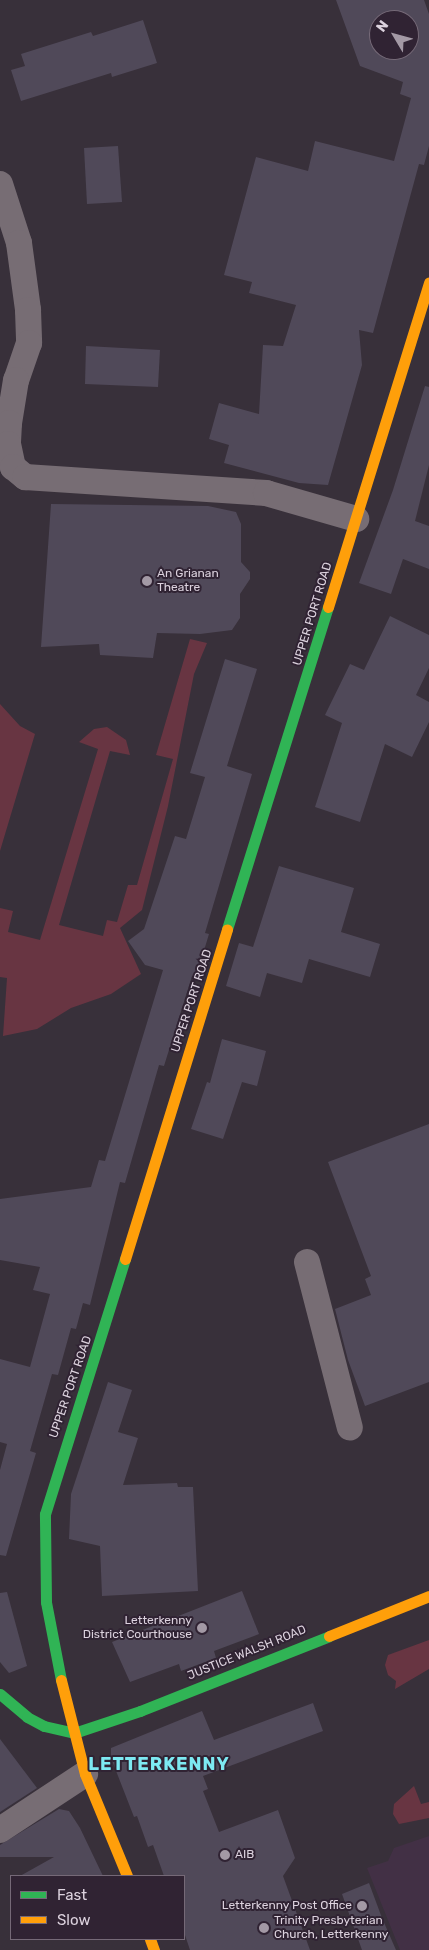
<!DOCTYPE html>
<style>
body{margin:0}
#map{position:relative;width:429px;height:1950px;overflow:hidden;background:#38303a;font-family:Rubik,sans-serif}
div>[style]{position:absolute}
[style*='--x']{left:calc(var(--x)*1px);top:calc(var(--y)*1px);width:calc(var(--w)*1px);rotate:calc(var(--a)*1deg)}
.built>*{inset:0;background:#423045}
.green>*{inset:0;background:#683542}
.building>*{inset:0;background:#504959}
.street>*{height:26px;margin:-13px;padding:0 13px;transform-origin:13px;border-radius:13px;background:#776d74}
.fast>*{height:11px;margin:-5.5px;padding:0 5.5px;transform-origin:5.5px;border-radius:5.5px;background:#30b455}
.slow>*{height:11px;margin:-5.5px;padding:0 5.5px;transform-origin:5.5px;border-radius:5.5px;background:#ff9f0a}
.dots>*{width:14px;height:14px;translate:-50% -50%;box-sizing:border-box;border:2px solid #302333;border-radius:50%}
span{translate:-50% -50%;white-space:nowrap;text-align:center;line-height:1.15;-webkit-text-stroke:4px #302333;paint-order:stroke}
.poi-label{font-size:12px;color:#dcd2de}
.left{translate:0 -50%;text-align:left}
.right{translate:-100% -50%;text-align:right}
.street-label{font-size:12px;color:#dcd2de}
.district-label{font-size:18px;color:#7de9f2;font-weight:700;letter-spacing:1px}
.legend{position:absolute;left:10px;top:1875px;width:175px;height:65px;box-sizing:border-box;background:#302333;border:1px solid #756977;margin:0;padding:6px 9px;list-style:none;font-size:15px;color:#dcd2de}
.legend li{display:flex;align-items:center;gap:10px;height:25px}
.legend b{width:25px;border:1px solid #756977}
.north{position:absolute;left:369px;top:10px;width:50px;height:50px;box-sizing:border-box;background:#302333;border:1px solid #756977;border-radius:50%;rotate:307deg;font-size:14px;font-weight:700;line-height:20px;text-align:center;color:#dcd2de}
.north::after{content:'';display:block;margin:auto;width:18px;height:22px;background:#a399a5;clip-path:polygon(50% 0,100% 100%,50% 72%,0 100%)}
</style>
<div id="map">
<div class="built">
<i style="clip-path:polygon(429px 1836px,429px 1950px,400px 1950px,367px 1868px,388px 1861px,394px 1848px)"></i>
</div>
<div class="green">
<i style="clip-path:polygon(190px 639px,207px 643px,194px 674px,168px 806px,142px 910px,120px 928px,141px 974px,111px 994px,71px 1008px,37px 1029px,3px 1036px,7px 978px,0 977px,0 908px,13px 911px,8px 932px,40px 940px,98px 749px,79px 742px,94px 729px,107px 727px,126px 740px,130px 755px,110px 751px,59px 925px,103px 936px,107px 920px,117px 922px,128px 885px,137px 885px,173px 759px,156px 755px)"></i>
<i style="clip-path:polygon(0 704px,20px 726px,35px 734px,0 851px)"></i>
<i style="clip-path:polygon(429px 1640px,429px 1669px,395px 1689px,396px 1681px,388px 1675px,385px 1665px,388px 1655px)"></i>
<i style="clip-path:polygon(414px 1786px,421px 1804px,429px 1802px,429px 1818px,399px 1824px,393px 1814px,394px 1804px)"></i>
</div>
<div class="building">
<i style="clip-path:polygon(evenodd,336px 0,424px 0,429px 14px,429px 146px,424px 165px,419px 164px,373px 333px,359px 330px,362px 365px,328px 485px,299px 483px,224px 463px,229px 445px,209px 439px,219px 403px,259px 414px,263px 345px,283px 346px,296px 305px,249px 293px,252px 282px,224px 275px,256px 157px,308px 171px,315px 141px,394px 161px,411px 98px,400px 94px,403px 82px,360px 66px,336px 0,379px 20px,409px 20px,409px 50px,379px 50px,379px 20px)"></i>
<i style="clip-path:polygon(143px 20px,157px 63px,112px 77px,111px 73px,21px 101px,11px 70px,25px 66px,21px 54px,91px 32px,93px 36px)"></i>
<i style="clip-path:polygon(118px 146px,122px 202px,87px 204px,84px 148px)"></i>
<i style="clip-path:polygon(86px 346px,160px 350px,158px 387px,85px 384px)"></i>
<i style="clip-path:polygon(425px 386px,429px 387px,429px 465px,415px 521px,429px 526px,429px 569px,403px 559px,391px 594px,359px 583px,393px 490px)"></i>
<i style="clip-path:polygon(51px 504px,208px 506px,236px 512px,241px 524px,241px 562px,250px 572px,250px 579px,240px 594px,240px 618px,232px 630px,200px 634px,157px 633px,153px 658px,100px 655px,99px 644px,41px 647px)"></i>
<i style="clip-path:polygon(390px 616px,429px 635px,429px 668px,416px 695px,429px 702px,429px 722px,412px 757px,385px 744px,360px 822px,315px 807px,342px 723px,325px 715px,350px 664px,364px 670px)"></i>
<i style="clip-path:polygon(225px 659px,257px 669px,227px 766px,252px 774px,205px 933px,209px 934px,196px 977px,192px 976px,164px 1066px,159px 1065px,125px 1183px,120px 1182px,90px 1305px,83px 1303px,76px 1329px,71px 1328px,58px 1375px,52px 1374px,30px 1451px,36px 1453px,6px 1556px,0 1555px,0 1470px,7px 1444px,0 1442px,0 1359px,30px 1367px,50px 1294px,33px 1290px,40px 1267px,0 1260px,0 1199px,91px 1187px,99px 1160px,105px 1161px,163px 970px,145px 965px,128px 941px,144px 929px,175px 836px,186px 839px,205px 777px,190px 773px)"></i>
<i style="clip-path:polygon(279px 866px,354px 888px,341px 932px,380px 944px,370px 977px,309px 959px,302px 983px,267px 973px,260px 997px,226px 986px,239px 943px,253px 947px)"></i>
<i style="clip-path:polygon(222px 1039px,266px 1051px,257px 1086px,242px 1082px,223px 1139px,191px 1129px,207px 1082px,210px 1083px)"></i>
<i style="clip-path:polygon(429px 1124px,429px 1382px,365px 1406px,348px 1360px,335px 1309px,371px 1295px,365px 1279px,371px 1276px,328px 1162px)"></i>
<i style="clip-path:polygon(108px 1382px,132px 1390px,118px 1432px,138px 1438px,123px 1485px,177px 1483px,178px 1487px,193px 1487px,198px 1591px,102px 1596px,100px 1546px,69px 1539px,71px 1494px)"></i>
<i style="clip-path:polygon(242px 1591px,259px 1634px,214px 1651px,216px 1658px,181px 1671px,179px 1664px,130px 1682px,112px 1642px)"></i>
<i style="clip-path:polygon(7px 1592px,27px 1666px,9px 1673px,0 1662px,0 1593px)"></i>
<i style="clip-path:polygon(313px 1703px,323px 1731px,203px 1776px,208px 1789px,203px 1791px,219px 1832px,278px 1810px,295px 1858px,283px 1876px,310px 1950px,190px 1950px,184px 1932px,184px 1876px,164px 1876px,153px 1845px,148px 1847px,137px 1816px,134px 1817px,111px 1758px,111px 1748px,202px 1711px,214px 1740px)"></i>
<i style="clip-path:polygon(0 1739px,37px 1788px,0 1812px)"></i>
<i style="clip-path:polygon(59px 1809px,69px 1811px,80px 1828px,103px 1876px,20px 1876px,54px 1857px,0 1857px,0 1845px)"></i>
<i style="clip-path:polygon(369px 1883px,382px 1918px,396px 1950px,362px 1950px,342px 1894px)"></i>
</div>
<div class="street">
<i style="--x:0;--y:184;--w:62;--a:72.1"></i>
<i style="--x:19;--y:243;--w:68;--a:82.3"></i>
<i style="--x:28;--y:310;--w:33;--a:88"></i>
<i style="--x:29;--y:343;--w:39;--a:109"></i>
<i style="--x:16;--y:380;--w:44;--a:99.2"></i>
<i style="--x:9;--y:423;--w:21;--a:93"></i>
<i style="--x:8;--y:444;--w:24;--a:78"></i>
<i style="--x:13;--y:467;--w:16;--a:40"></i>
<i style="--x:25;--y:477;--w:242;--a:3.8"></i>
<i style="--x:266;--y:493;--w:94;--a:16.1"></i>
<i style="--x:307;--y:1262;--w:171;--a:75.5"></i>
<i style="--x:0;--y:1830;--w:102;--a:-33.4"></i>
</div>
<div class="fast">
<i style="--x:227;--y:929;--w:337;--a:-72.6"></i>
<i style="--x:61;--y:1680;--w:79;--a:-100.9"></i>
<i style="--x:46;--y:1602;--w:88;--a:-90.7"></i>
<i style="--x:45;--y:1514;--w:267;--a:-72.6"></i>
<i style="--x:0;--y:1694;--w:35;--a:40"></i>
<i style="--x:27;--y:1717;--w:19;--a:28"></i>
<i style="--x:44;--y:1726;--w:31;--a:13"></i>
<i style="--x:74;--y:1733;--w:70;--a:-18.4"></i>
<i style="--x:140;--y:1711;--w:203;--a:-21.6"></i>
</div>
<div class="slow">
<i style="--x:328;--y:607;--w:340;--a:-72.7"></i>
<i style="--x:125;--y:1259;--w:345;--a:-72.8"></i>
<i style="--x:329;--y:1636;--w:108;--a:-21.8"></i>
<i style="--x:61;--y:1680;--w:97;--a:75.7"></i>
<i style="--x:85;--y:1774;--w:110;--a:67.6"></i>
<i style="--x:150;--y:1939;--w:12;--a:70"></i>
</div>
<div class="dots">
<i style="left:147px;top:581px;background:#a399a5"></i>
<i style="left:202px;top:1628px;background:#a399a5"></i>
<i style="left:225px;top:1855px;background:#a399a5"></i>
<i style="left:362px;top:1906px;background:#a399a5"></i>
<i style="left:264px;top:1928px;background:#a399a5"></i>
</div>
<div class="poi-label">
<span class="left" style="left:157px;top:581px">An Grianan<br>Theatre</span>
<span class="right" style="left:192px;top:1628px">Letterkenny<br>District Courthouse</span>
<span class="left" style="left:235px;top:1855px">AIB</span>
<span class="right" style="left:352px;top:1906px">Letterkenny Post Office</span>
<span class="left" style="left:274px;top:1928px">Trinity Presbyterian<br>Church, Letterkenny</span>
</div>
<div class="street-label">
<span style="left:313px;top:614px;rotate:-73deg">UPPER PORT ROAD</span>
<span style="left:192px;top:1001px;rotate:-72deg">UPPER PORT ROAD</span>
<span style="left:71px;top:1387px;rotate:-71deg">UPPER PORT ROAD</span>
<span style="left:247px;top:1653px;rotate:-22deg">JUSTICE WALSH ROAD</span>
</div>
<div class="district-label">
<span style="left:159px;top:1764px">LETTERKENNY</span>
</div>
<ul class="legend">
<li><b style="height:6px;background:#30b455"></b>Fast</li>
<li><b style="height:6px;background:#ff9f0a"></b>Slow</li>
</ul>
<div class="north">N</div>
</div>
